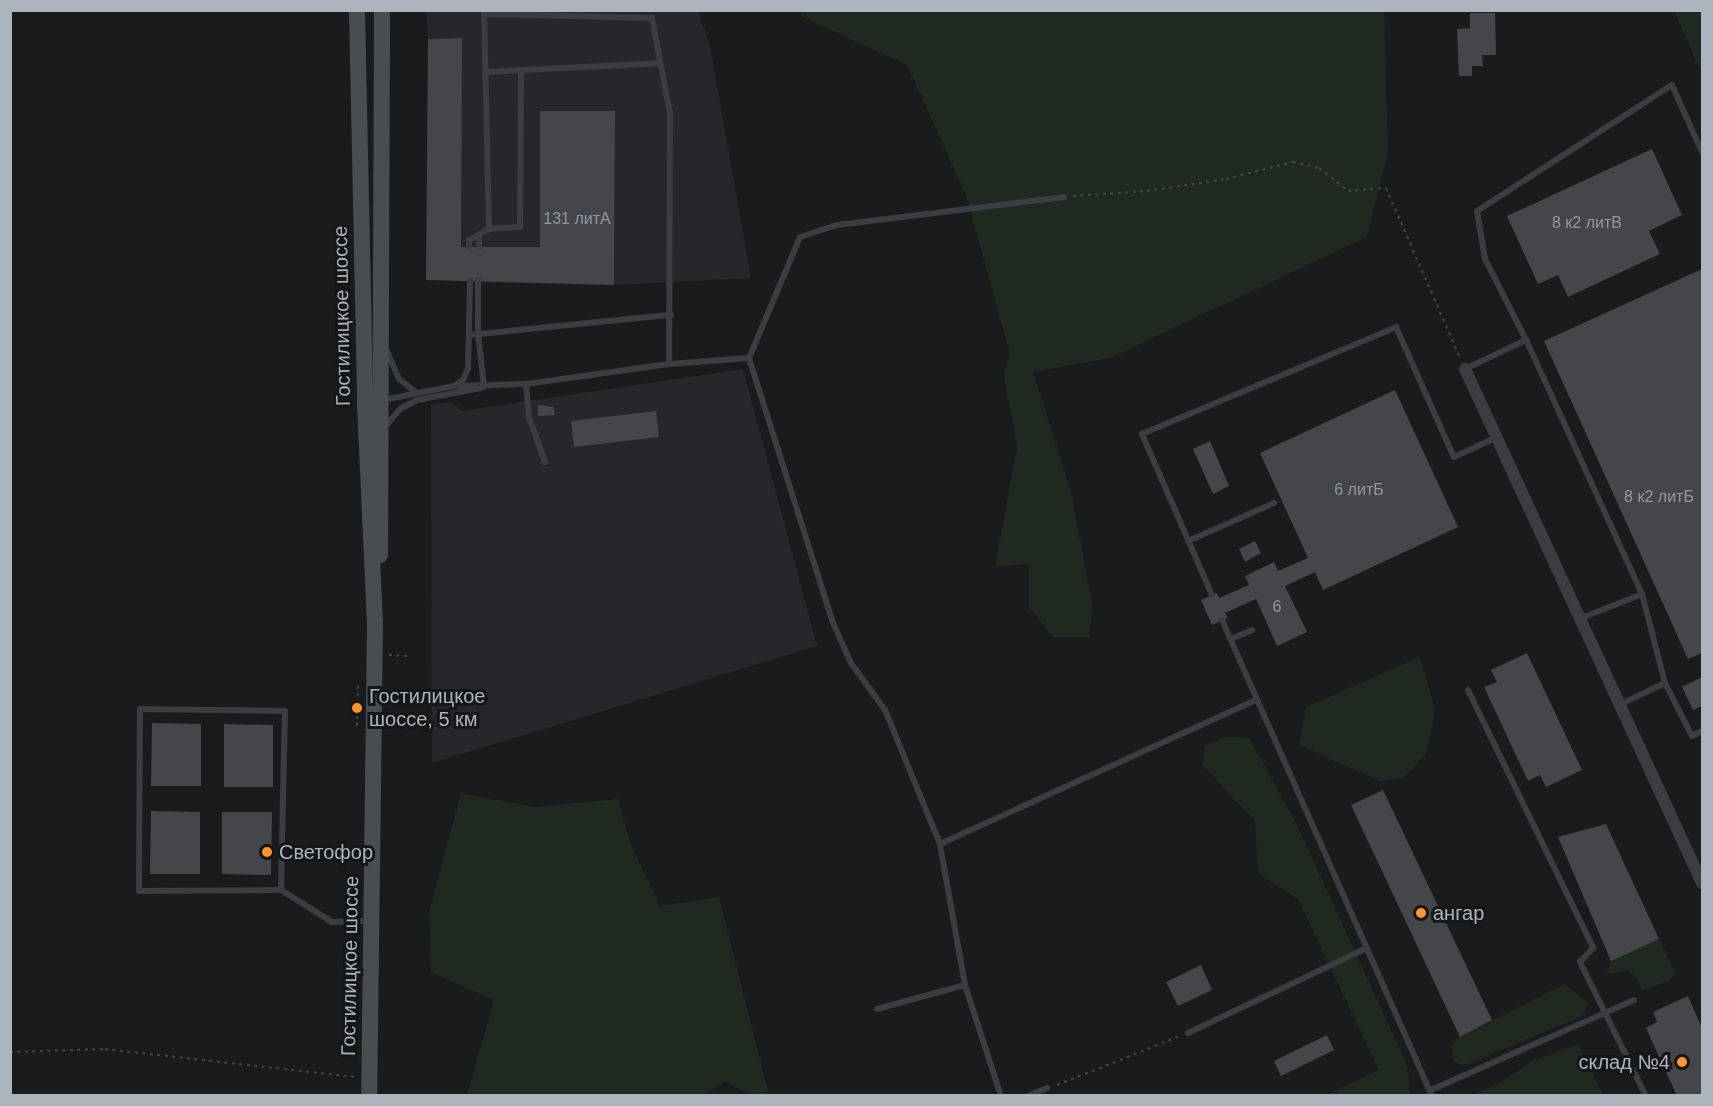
<!DOCTYPE html>
<meta charset="utf-8">
<style>
body{margin:0}
#map{position:relative;width:1713px;height:1106px;overflow:hidden;background:#1a1b1d;font-family:Helvetica,sans-serif}
div>[style]{position:absolute}
.built>*{inset:0;background:#26272a}
.green>*{inset:0;background:#202920}
.building>*{inset:0;background:#44464a}
.path>*{height:2px;margin-top:-1px;transform-origin:0;background:repeating-linear-gradient(90deg,#414549 0 3px,transparent 0 7.5px)}
.lane>*{height:6px;margin:-3px;padding:0 3px;transform-origin:3px;border-radius:3px;background:#3b3d42}
.street>*{height:12px;margin:-6px;padding:0 6px;transform-origin:6px;border-radius:6px;background:#3b3d42}
.secondary>*{height:16px;margin:-8px;padding:0 8px;transform-origin:8px;border-radius:8px;background:#494d52}
.dots>*{width:16px;height:16px;translate:-50% -50%;box-sizing:border-box;border:3px solid #151618;border-radius:50%}
span{translate:-50% -50%;white-space:nowrap;text-align:center;line-height:1.15;-webkit-text-stroke:6px #151618;paint-order:stroke}
.number-label{font-size:16px;color:#9298a0}
.number-label span{-webkit-text-stroke-width:0}
.street-label{font-size:20px;color:#acb4bd}
.poi-label{font-size:20px;color:#acb4bd}
.left{translate:0 -50%;text-align:left}
.right{translate:-100% -50%;text-align:right}
.frame{position:absolute;inset:0;border:12px solid #acb4bd;pointer-events:none}
</style>
<div id="map">
<div class="built">
<i style="clip-path:polygon(426px 11px,698px 11px,710px 46px,751px 278px,614px 285px,615px 111px,541px 111px,540px 247px,461px 247px,461px 38px,428px 39px)"></i>
<i style="clip-path:polygon(743px 369px,817px 646px,432px 763px,431px 405px,451px 402px,462px 411px)"></i>
</div>
<div class="green">
<i style="clip-path:polygon(800px 11px,1384px 11px,1388px 151px,1367px 237px,1110px 358px,1033px 372px,1070px 488px,1092px 602px,1090px 637px,1053px 637px,1029px 607px,1029px 564px,995px 567px,1017px 447px,1004px 375px,1010px 354px,966px 195px,907px 65px,802px 17px)"></i>
<i style="clip-path:polygon(1674px 11px,1702px 11px,1702px 74px)"></i>
<i style="clip-path:polygon(1420px 657px,1435px 709px,1432px 729px,1425px 755px,1403px 778px,1380px 781px,1299px 745px,1306px 707px)"></i>
<i style="clip-path:polygon(1224px 737px,1249px 738px,1295px 821px,1408px 1067px,1410px 1095px,1326px 1095px,1379px 1070px,1298px 899px,1258px 873px,1255px 821px,1202px 765px,1205px 746px)"></i>
<i style="clip-path:polygon(461px 793px,534px 807px,618px 799px,631px 845px,660px 906px,719px 897px,769px 1095px,749px 1095px,726px 1081px,703px 1095px,467px 1095px,494px 1000px,431px 972px,429px 912px)"></i>
<i style="clip-path:polygon(1659px 939px,1676px 974px,1668px 981px,1641px 991px,1640px 983px,1629px 971px,1607px 974px,1611px 961px)"></i>
<i style="clip-path:polygon(1565px 984px,1588px 1003px,1583px 1016px,1463px 1066px,1454px 1061px,1451px 1046px,1460px 1037px)"></i>
<i style="clip-path:polygon(1578px 1044px,1603px 1095px,1472px 1095px,1500px 1083px,1532px 1061px)"></i>
</div>
<div class="building">
<i style="clip-path:polygon(1470px 13px,1495px 13px,1496px 55px,1482px 55px,1483px 66px,1472px 66px,1472px 76px,1459px 76px,1457px 29px,1470px 28px)"></i>
<i style="clip-path:polygon(462px 38px,461px 247px,540px 247px,540px 111px,615px 111px,614px 285px,426px 280px,428px 39px)"></i>
<i style="clip-path:polygon(1652px 149px,1682px 215px,1649px 231px,1660px 254px,1568px 297px,1558px 275px,1538px 284px,1507px 216px)"></i>
<i style="clip-path:polygon(1702px 269px,1702px 653px,1688px 659px,1544px 341px)"></i>
<i style="clip-path:polygon(1395px 390px,1458px 527px,1323px 590px,1315px 572px,1285px 586px,1307px 632px,1277px 646px,1256px 599px,1225px 613px,1228px 618px,1212px 625px,1201px 600px,1217px 593px,1219px 598px,1249px 585px,1245px 576px,1274px 562px,1278px 571px,1308px 558px,1260px 453px)"></i>
<i style="clip-path:polygon(538px 405px,554px 407px,555px 415px,538px 416px)"></i>
<i style="clip-path:polygon(656px 411px,659px 437px,574px 447px,571px 421px)"></i>
<i style="clip-path:polygon(1210px 441px,1229px 486px,1213px 494px,1193px 449px)"></i>
<i style="clip-path:polygon(1255px 541px,1261px 553px,1245px 562px,1239px 549px)"></i>
<i style="clip-path:polygon(1527px 653px,1582px 770px,1546px 787px,1540px 775px,1528px 781px,1484px 687px,1497px 682px,1491px 670px)"></i>
<i style="clip-path:polygon(1702px 677px,1702px 706px,1693px 710px,1682px 687px)"></i>
<i style="clip-path:polygon(152px 723px,201px 724px,201px 786px,151px 786px)"></i>
<i style="clip-path:polygon(224px 724px,273px 725px,273px 787px,224px 787px)"></i>
<i style="clip-path:polygon(1383px 790px,1492px 1020px,1460px 1037px,1351px 805px)"></i>
<i style="clip-path:polygon(151px 811px,200px 812px,200px 874px,150px 874px)"></i>
<i style="clip-path:polygon(222px 812px,272px 812px,271px 875px,222px 874px)"></i>
<i style="clip-path:polygon(1606px 824px,1659px 939px,1611px 961px,1558px 837px)"></i>
<i style="clip-path:polygon(1201px 965px,1212px 990px,1178px 1006px,1166px 982px)"></i>
<i style="clip-path:polygon(1688px 996px,1702px 1028px,1702px 1096px,1677px 1096px,1646px 1028px,1657px 1022px,1653px 1012px)"></i>
<i style="clip-path:polygon(1327px 1035px,1334px 1050px,1281px 1076px,1274px 1061px)"></i>
</div>
<div class="path">
<i style="left:1073px;top:196px;width:74px;rotate:-3.9deg"></i>
<i style="left:1147px;top:191px;width:80px;rotate:-8.6deg"></i>
<i style="left:1226px;top:179px;width:69px;rotate:-14.2deg"></i>
<i style="left:1293px;top:162px;width:27px;rotate:13deg"></i>
<i style="left:1319px;top:168px;width:37px;rotate:38deg"></i>
<i style="left:1348px;top:191px;width:38px;rotate:-5deg"></i>
<i style="left:1386px;top:188px;width:185px;rotate:66.5deg"></i>
<i style="left:389px;top:655px;width:21px;rotate:3deg"></i>
<i style="left:357px;top:726px;width:41px;rotate:-88.6deg"></i>
<i style="left:10px;top:1052px;width:95px;rotate:-1.8deg"></i>
<i style="left:105px;top:1049px;width:252px;rotate:6.4deg"></i>
<i style="left:1057px;top:1085px;width:132px;rotate:-21.7deg"></i>
</div>
<div class="lane">
<i style="left:485px;top:72px;width:175px;rotate:-2.9deg"></i>
<i style="left:489px;top:229px;width:215px;rotate:-91.3deg"></i>
<i style="left:484px;top:14px;width:168px;rotate:1.4deg"></i>
<i style="left:652px;top:18px;width:97px;rotate:79.3deg"></i>
<i style="left:670px;top:113px;width:251px;rotate:90.2deg"></i>
<i style="left:469px;top:247px;width:7px;rotate:-90deg"></i>
<i style="left:469px;top:240px;width:23px;rotate:-29deg"></i>
<i style="left:489px;top:229px;width:31px;rotate:-4deg"></i>
<i style="left:520px;top:227px;width:156px;rotate:-89.6deg"></i>
<i style="left:479px;top:247px;width:13px;rotate:-90deg"></i>
<i style="left:478px;top:280px;width:53px;rotate:90deg"></i>
<i style="left:478px;top:333px;width:54px;rotate:83.7deg"></i>
<i style="left:469px;top:335px;width:203px;rotate:-5.7deg"></i>
<i style="left:387px;top:351px;width:30px;rotate:67deg"></i>
<i style="left:399px;top:379px;width:23px;rotate:38deg"></i>
<i style="left:1465px;top:369px;width:68px;rotate:-25.4deg"></i>
<i style="left:526px;top:384px;width:33px;rotate:85deg"></i>
<i style="left:529px;top:417px;width:48px;rotate:70.4deg"></i>
<i style="left:454px;top:386px;width:72px;rotate:-1.6deg"></i>
<i style="left:526px;top:384px;width:144px;rotate:-8deg"></i>
<i style="left:669px;top:364px;width:80px;rotate:-4.3deg"></i>
<i style="left:383px;top:400px;width:72px;rotate:-11.2deg"></i>
<i style="left:454px;top:386px;width:11px;rotate:-34deg"></i>
<i style="left:463px;top:380px;width:12px;rotate:-66deg"></i>
<i style="left:468px;top:369px;width:89px;rotate:-88.7deg"></i>
<i style="left:384px;top:428px;width:25px;rotate:-50deg"></i>
<i style="left:400px;top:409px;width:19px;rotate:-28deg"></i>
<i style="left:417px;top:400px;width:65px;rotate:-10.6deg"></i>
<i style="left:1188px;top:541px;width:94px;rotate:-23.8deg"></i>
<i style="left:1212px;top:595px;width:176px;rotate:-113.5deg"></i>
<i style="left:1142px;top:434px;width:276px;rotate:-22.8deg"></i>
<i style="left:1396px;top:327px;width:142px;rotate:66deg"></i>
<i style="left:1454px;top:457px;width:47px;rotate:-24.9deg"></i>
<i style="left:1579px;top:619px;width:68px;rotate:-21.6deg"></i>
<i style="left:1222px;top:620px;width:520px;rotate:66.19deg"></i>
<i style="left:1231px;top:639px;width:23px;rotate:-23deg"></i>
<i style="left:1665px;top:683px;width:59px;rotate:63deg"></i>
<i style="left:1692px;top:736px;width:11px;rotate:-27deg"></i>
<i style="left:1468px;top:690px;width:287px;rotate:64.1deg"></i>
<i style="left:1593px;top:948px;width:19px;rotate:133deg"></i>
<i style="left:1580px;top:962px;width:149px;rotate:63.8deg"></i>
<i style="left:1619px;top:705px;width:51px;rotate:-25.6deg"></i>
<i style="left:1665px;top:683px;width:92px;rotate:-104.5deg"></i>
<i style="left:1642px;top:594px;width:279px;rotate:-114.5deg"></i>
<i style="left:1526px;top:340px;width:91px;rotate:-116.8deg"></i>
<i style="left:1485px;top:259px;width:49px;rotate:-99.5deg"></i>
<i style="left:1477px;top:211px;width:232px;rotate:-32.9deg"></i>
<i style="left:1672px;top:85px;width:73px;rotate:65.9deg"></i>
<i style="left:940px;top:844px;width:347px;rotate:-24.5deg"></i>
<i style="left:281px;top:890px;width:142px;rotate:179.6deg"></i>
<i style="left:139px;top:891px;width:182px;rotate:-89.7deg"></i>
<i style="left:140px;top:709px;width:145px;rotate:0.8deg"></i>
<i style="left:285px;top:711px;width:179px;rotate:91.3deg"></i>
<i style="left:281px;top:890px;width:60px;rotate:32.1deg"></i>
<i style="left:332px;top:922px;width:38px;rotate:-2deg"></i>
<i style="left:877px;top:1009px;width:91px;rotate:-15.3deg"></i>
<i style="left:1188px;top:1033px;width:198px;rotate:-25.4deg"></i>
<i style="left:1431px;top:1090px;width:222px;rotate:-23.9deg"></i>
<i style="left:1001px;top:1096px;width:117px;rotate:-108deg"></i>
<i style="left:965px;top:985px;width:143px;rotate:-100.1deg"></i>
<i style="left:940px;top:844px;width:145px;rotate:-112.3deg"></i>
<i style="left:885px;top:710px;width:58px;rotate:-125.9deg"></i>
<i style="left:851px;top:663px;width:44px;rotate:-114.2deg"></i>
<i style="left:833px;top:623px;width:278px;rotate:-107.6deg"></i>
<i style="left:749px;top:358px;width:131px;rotate:-67.1deg"></i>
<i style="left:800px;top:237px;width:39px;rotate:-18deg"></i>
<i style="left:837px;top:225px;width:229px;rotate:-7deg"></i>
<i style="left:1028px;top:1096px;width:21px;rotate:-23deg"></i>
</div>
<div class="street">
<i style="left:1465px;top:369px;width:566px;rotate:65.25deg"></i>
</div>
<div class="secondary">
<i style="left:357px;top:10px;width:394px;rotate:88.8deg"></i>
<i style="left:365px;top:404px;width:217px;rotate:87.4deg"></i>
<i style="left:375px;top:621px;width:475px;rotate:90.7deg"></i>
<i style="left:380px;top:555px;width:545px;rotate:-89.79deg"></i>
</div>
<div class="dots">
<i style="left:357px;top:708px;background:#ff9530"></i>
<i style="left:267px;top:852px;background:#ff9530"></i>
<i style="left:1421px;top:913px;background:#ff9530"></i>
<i style="left:1682px;top:1062px;background:#ff9530"></i>
</div>
<div class="number-label">
<span style="left:577px;top:219px">131 литА</span>
<span style="left:1587px;top:223px">8 к2 литВ</span>
<span style="left:1359px;top:490px">6 литБ</span>
<span style="left:1659px;top:497px">8 к2 литБ</span>
<span style="left:1277px;top:607px">6</span>
</div>
<div class="street-label">
<span style="left:342px;top:316px;rotate:-91deg">Гостилицкое шоссе</span>
<span style="left:350px;top:966px;rotate:-89deg">Гостилицкое шоссе</span>
</div>
<div class="poi-label">
<span class="left" style="left:369px;top:708px">Гостилицкое<br>шоссе, 5 км</span>
<span class="left" style="left:279px;top:852px">Светофор</span>
<span class="left" style="left:1433px;top:913px">ангар</span>
<span class="right" style="left:1670px;top:1062px">склад №4</span>
</div>
<div class="frame"></div>
</div>
